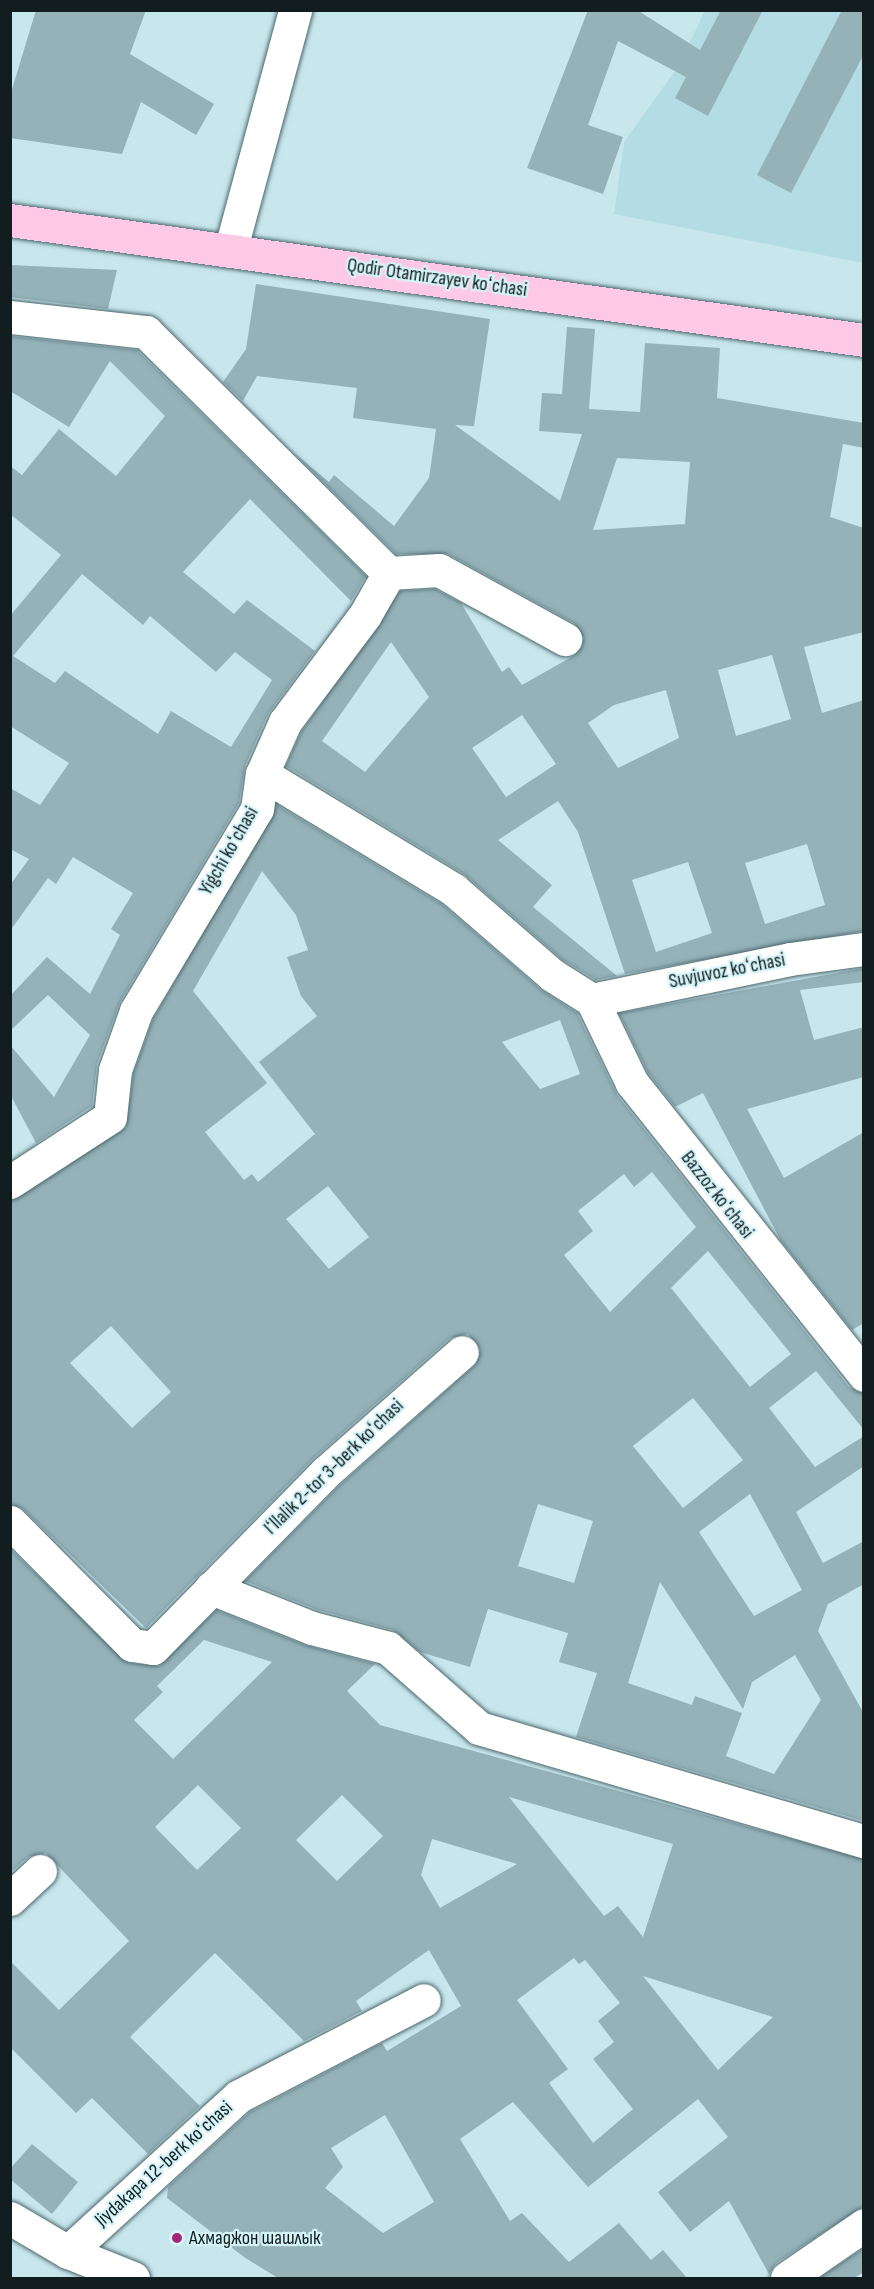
<!DOCTYPE html>
<meta charset="utf-8">
<style>
body{margin:0}
#map{position:relative;width:874px;height:2289px;overflow:hidden;background:#c8e7ed;font-family:"Sofia Sans Condensed",sans-serif}
div>[style]{position:absolute}
.built>*{inset:0;background:#b4dce4}
.building>*{inset:0;background:#94b2b8}
.roads{filter:drop-shadow(0 0 2px #4b676c) drop-shadow(0 0 2px #4b676c)}
.minor>*{height:33px;margin:-16.5px;padding:0 16.5px;transform-origin:16.5px;border-radius:16.5px;background:#fff}
.major>*{height:33px;margin:-16.5px;padding:0 16.5px;transform-origin:16.5px;border-radius:16.5px;background:#fdc9e6}
.dots>*{width:16px;height:16px;translate:-50% -50%;box-sizing:border-box;border:3px solid #d5f4fa;border-radius:50%}
span{translate:-50% -50%;white-space:nowrap;text-align:center;line-height:1.15;-webkit-text-stroke:4.5px #d5f4fa;paint-order:stroke}
.street-label{font-size:20px;color:#121d1f}
.poi-label{font-size:20px;color:#121d1f}
.left{translate:0 -50%;text-align:left}
.frame{position:absolute;inset:0;border:12px solid #121d1f;pointer-events:none}
</style>
<div id="map">
<div class="built">
<i style="clip-path:polygon(705px 11px,863px 11px,863px 263px,614px 214px,624px 142px,677px 68px)"></i>
</div>
<div class="building">
<i style="clip-path:polygon(36px 10px,146px 10px,130px 54px,214px 104px,196px 135px,141px 102px,122px 154px,10px 138px,10px 96px)"></i>
<i style="clip-path:polygon(588px 10px,637px 10px,700px 50px,721px 10px,763px 10px,708px 116px,675px 98px,686px 77px,618px 41px,588px 125px,623px 137px,603px 194px,527px 168px)"></i>
<i style="clip-path:polygon(842px 10px,864px 10px,864px 54px,791px 193px,757px 175px)"></i>
<i style="clip-path:polygon(10px 265px,117px 270px,108px 309px,10px 297px)"></i>
<i style="clip-path:polygon(evenodd,256px 284px,490px 319px,474px 426px,455px 425px,560px 501px,582px 434px,539px 431px,542px 393px,562px 394px,567px 327px,595px 329px,589px 409px,640px 412px,645px 343px,720px 348px,717px 398px,864px 423px,864px 448px,843px 444px,830px 517px,864px 528px,864px 632px,804px 647px,822px 713px,864px 700px,864px 931px,625px 974px,578px 832px,558px 801px,498px 840px,552px 885px,533px 907px,617px 976px,596px 980px,563px 960px,464px 874px,286px 766px,301px 732px,400px 591px,435px 589px,461px 603px,502px 672px,509px 667px,522px 685px,575px 655px,584px 638px,574px 623px,448px 554px,396px 554px,293px 452px,329px 482px,334px 475px,394px 526px,429px 478px,436px 429px,353px 418px,357px 388px,257px 376px,243px 401px,223px 382px,246px 349px,256px 284px,617px 458px,690px 462px,685px 524px,593px 530px,617px 458px,256px 284px,391px 642px,429px 697px,365px 772px,322px 741px,391px 642px,256px 284px,772px 655px,791px 719px,736px 736px,718px 670px,772px 655px,256px 284px,666px 690px,679px 738px,618px 768px,588px 723px,614px 705px,666px 690px,256px 284px,522px 715px,556px 764px,506px 797px,472px 748px,522px 715px,256px 284px,807px 844px,825px 905px,765px 924px,745px 863px,807px 844px,256px 284px,688px 862px,712px 933px,656px 952px,632px 880px,688px 862px)"></i>
<i style="clip-path:polygon(evenodd,10px 336px,137px 350px,366px 576px,351px 601px,250px 499px,183px 572px,234px 614px,247px 600px,315px 651px,268px 714px,245px 766px,239px 803px,120px 1002px,97px 1064px,92px 1106px,36px 1143px,10px 1094px,10px 1045px,54px 1097px,90px 1035px,48px 995px,10px 1031px,10px 996px,47px 957px,90px 994px,120px 935px,111px 929px,133px 893px,73px 857px,56px 884px,48px 878px,10px 931px,10px 885px,29px 859px,10px 849px,10px 788px,40px 805px,69px 763px,10px 726px,10px 616px,61px 555px,10px 514px,10px 466px,22px 475px,59px 429px,116px 476px,165px 416px,110px 361px,69px 427px,10px 391px,10px 336px,82px 574px,143px 625px,150px 616px,216px 672px,235px 652px,272px 680px,231px 747px,171px 711px,158px 734px,65px 671px,55px 683px,13px 656px,82px 574px)"></i>
<i style="clip-path:polygon(evenodd,277px 805px,443px 905px,540px 989px,577px 1013px,617px 1095px,849px 1387px,864px 1393px,864px 1430px,816px 1371px,769px 1408px,815px 1467px,864px 1436px,864px 1466px,796px 1512px,823px 1563px,864px 1541px,864px 1584px,828px 1604px,818px 1631px,864px 1714px,864px 1821px,576px 1737px,597px 1673px,559px 1662px,568px 1633px,488px 1609px,470px 1667px,420px 1652px,393px 1630px,318px 1610px,245px 1581px,339px 1486px,474px 1366px,480px 1349px,468px 1334px,450px 1338px,314px 1458px,146px 1628px,23px 1509px,10px 1504px,10px 1201px,126px 1127px,133px 1074px,153px 1019px,277px 805px,262px 871px,296px 915px,308px 950px,287px 957px,301px 996px,317px 1016px,259px 1062px,315px 1134px,258px 1182px,252px 1174px,244px 1180px,205px 1132px,267px 1083px,193px 991px,262px 871px,277px 805px,560px 1020px,580px 1074px,540px 1089px,502px 1042px,560px 1020px,277px 805px,652px 1172px,696px 1227px,610px 1312px,564px 1255px,593px 1231px,578px 1211px,624px 1174px,634px 1187px,652px 1172px,277px 805px,328px 1186px,369px 1237px,329px 1269px,286px 1219px,328px 1186px,277px 805px,708px 1251px,791px 1354px,750px 1387px,671px 1288px,708px 1251px,277px 805px,111px 1326px,171px 1392px,132px 1428px,70px 1363px,111px 1326px,277px 805px,693px 1398px,743px 1460px,683px 1508px,633px 1446px,693px 1398px,277px 805px,750px 1494px,802px 1590px,754px 1616px,699px 1532px,750px 1494px,277px 805px,538px 1504px,593px 1521px,574px 1583px,518px 1566px,538px 1504px,277px 805px,660px 1582px,743px 1709px,752px 1682px,795px 1655px,821px 1700px,774px 1774px,726px 1756px,742px 1713px,695px 1696px,692px 1705px,628px 1683px,660px 1582px)"></i>
<i style="clip-path:polygon(864px 968px,864px 982px,800px 990px,814px 1040px,864px 1027px,864px 1077px,747px 1109px,784px 1178px,864px 1132px,864px 1323px,852px 1330px,781px 1241px,703px 1093px,675px 1107px,648px 1073px,619px 1013px)"></i>
<i style="clip-path:polygon(evenodd,10px 1549px,129px 1663px,159px 1666px,216px 1610px,305px 1645px,375px 1664px,347px 1691px,380px 1725px,864px 1859px,864px 2206px,776px 2263px,769px 2274px,729px 2201px,690px 2232px,658px 2192px,728px 2137px,698px 2099px,588px 2187px,513px 2102px,460px 2139px,510px 2221px,522px 2213px,569px 2262px,619px 2223px,651px 2260px,663px 2250px,687px 2278px,278px 2278px,244px 2257px,167px 2198px,168px 2187px,250px 2112px,382px 2043px,387px 2051px,461px 2006px,429px 1950px,356px 2001px,362px 2011px,304px 2041px,215px 1953px,130px 2037px,200px 2106px,148px 2154px,92px 2098px,76px 2113px,10px 2047px,10px 1961px,59px 2010px,129px 1941px,46px 1853px,28px 1857px,10px 1873px,10px 1549px,204px 1640px,272px 1662px,173px 1759px,134px 1720px,163px 1692px,157px 1686px,204px 1640px,10px 1549px,198px 1785px,241px 1828px,197px 1870px,155px 1827px,198px 1785px,10px 1549px,342px 1795px,383px 1836px,337px 1881px,296px 1840px,342px 1795px,10px 1549px,509px 1797px,673px 1844px,643px 1937px,618px 1906px,604px 1916px,509px 1797px,10px 1549px,432px 1839px,517px 1864px,440px 1908px,421px 1875px,432px 1839px,10px 1549px,574px 1958px,579px 1964px,585px 1960px,620px 2003px,598px 2021px,614px 2042px,593px 2059px,633px 2109px,593px 2143px,549px 2083px,568px 2069px,517px 2000px,574px 1958px,10px 1549px,643px 1976px,773px 2017px,718px 2070px,643px 1976px,10px 1549px,385px 2115px,434px 2202px,383px 2233px,325px 2188px,343px 2167px,331px 2148px,385px 2115px)"></i>
<i style="clip-path:polygon(32px 2144px,78px 2182px,52px 2214px,10px 2179px,10px 2169px)"></i>
<i style="clip-path:polygon(864px 2248px,864px 2272px,854px 2278px,819px 2278px)"></i>
</div>
<div class="roads">
<div class="minor">
<i style="left:231px;top:248px;width:246px;rotate:-74.9deg"></i>
<i style="left:10px;top:317px;width:137px;rotate:6.3deg"></i>
<i style="left:146px;top:332px;width:342px;rotate:44.8deg"></i>
<i style="left:389px;top:573px;width:48px;rotate:119.7deg"></i>
<i style="left:365px;top:615px;width:134px;rotate:126.8deg"></i>
<i style="left:285px;top:722px;width:57px;rotate:113.9deg"></i>
<i style="left:389px;top:573px;width:50px;rotate:-3.4deg"></i>
<i style="left:439px;top:570px;width:144px;rotate:28.7deg"></i>
<i style="left:592px;top:1000px;width:92px;rotate:64.3deg"></i>
<i style="left:632px;top:1083px;width:373px;rotate:51.5deg"></i>
<i style="left:592px;top:1000px;width:202px;rotate:-11.7deg"></i>
<i style="left:790px;top:959px;width:75px;rotate:-7.7deg"></i>
<i style="left:10px;top:1182px;width:119px;rotate:-33deg"></i>
<i style="left:110px;top:1117px;width:47px;rotate:-83.9deg"></i>
<i style="left:115px;top:1070px;width:63px;rotate:-70.4deg"></i>
<i style="left:136px;top:1011px;width:235px;rotate:-59.1deg"></i>
<i style="left:257px;top:809px;width:35px;rotate:-82deg"></i>
<i style="left:262px;top:774px;width:224px;rotate:31.1deg"></i>
<i style="left:454px;top:890px;width:130px;rotate:40.9deg"></i>
<i style="left:552px;top:975px;width:47px;rotate:32deg"></i>
<i style="left:10px;top:1522px;width:173px;rotate:45.2deg"></i>
<i style="left:132px;top:1645px;width:21px;rotate:8deg"></i>
<i style="left:153px;top:1648px;width:247px;rotate:-45.5deg"></i>
<i style="left:326px;top:1472px;width:181px;rotate:-41.4deg"></i>
<i style="left:211px;top:1588px;width:109px;rotate:21.6deg"></i>
<i style="left:312px;top:1628px;width:79px;rotate:14.7deg"></i>
<i style="left:388px;top:1648px;width:121px;rotate:41.3deg"></i>
<i style="left:479px;top:1728px;width:401px;rotate:16.4deg"></i>
<i style="left:10px;top:1899px;width:41px;rotate:-43deg"></i>
<i style="left:10px;top:2218px;width:67px;rotate:30.4deg"></i>
<i style="left:68px;top:2252px;width:70px;rotate:21.8deg"></i>
<i style="left:68px;top:2252px;width:231px;rotate:-42.4deg"></i>
<i style="left:239px;top:2096px;width:208px;rotate:-27.4deg"></i>
<i style="left:787px;top:2278px;width:93px;rotate:-34.5deg"></i>
</div>
<div class="major">
<i style="left:10px;top:220px;width:862px;rotate:8deg"></i>
</div>
</div>
<div class="dots">
<i style="left:177px;top:2238px;background:#a42678"></i>
</div>
<div class="street-label">
<span style="left:437px;top:278px;rotate:8deg">Qodir Otamirzayev koʻchasi</span>
<span style="left:229px;top:851px;rotate:-60deg">Yigchi koʻchasi</span>
<span style="left:727px;top:971px;rotate:-11deg">Suvjuvoz koʻchasi</span>
<span style="left:717px;top:1195px;rotate:52deg">Bazzoz koʻchasi</span>
<span style="left:334px;top:1467px;rotate:-44deg">Iʻllalik 2-tor 3-berk koʻchasi</span>
<span style="left:164px;top:2164px;rotate:-42deg">Jiydakapa 12-berk koʻchasi</span>
</div>
<div class="poi-label">
<span class="left" style="left:189px;top:2238px">Ахмаджон шашлык</span>
</div>
<div class="frame"></div>
</div>
